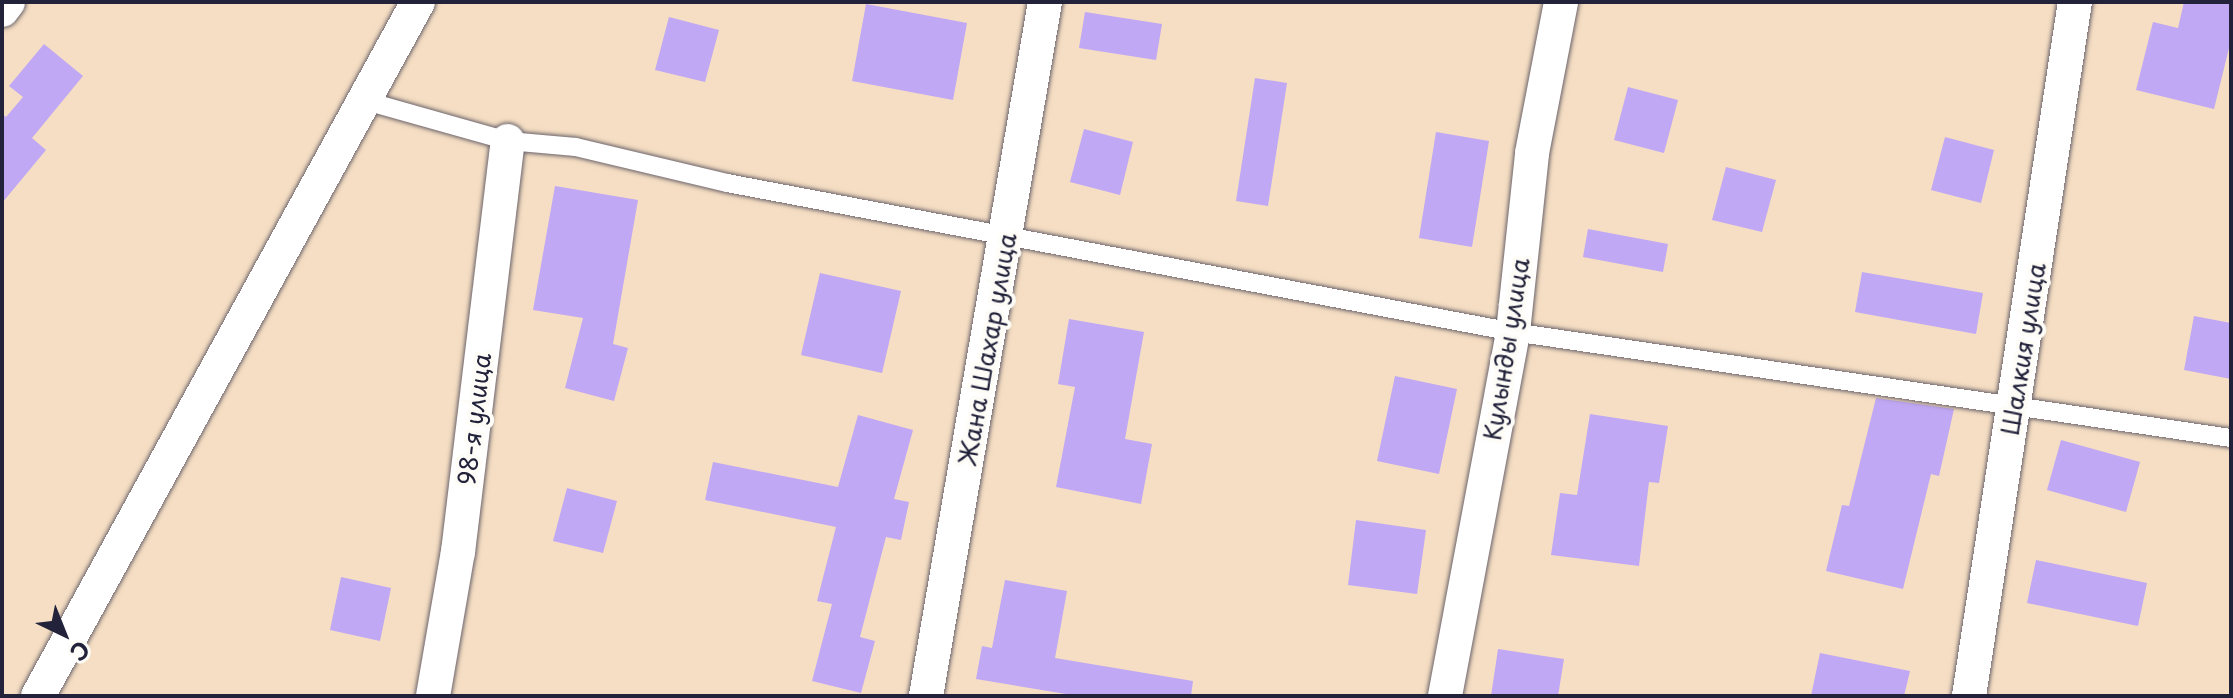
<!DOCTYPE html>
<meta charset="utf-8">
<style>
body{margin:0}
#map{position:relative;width:2233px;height:698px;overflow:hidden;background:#f5dec3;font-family:"Playpen Sans",sans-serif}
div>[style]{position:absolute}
.building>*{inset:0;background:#c0a8f4}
.roads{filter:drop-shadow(0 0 2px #6c646b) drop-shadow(0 0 2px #6c646b)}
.lane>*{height:18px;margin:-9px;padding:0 9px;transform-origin:9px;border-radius:9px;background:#fff}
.street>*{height:34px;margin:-17px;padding:0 17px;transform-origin:17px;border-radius:17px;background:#fff}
span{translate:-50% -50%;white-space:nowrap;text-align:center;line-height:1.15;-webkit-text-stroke:8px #fdfcf7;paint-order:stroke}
.street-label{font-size:24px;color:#22223b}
.frame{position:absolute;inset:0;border:4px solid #22223b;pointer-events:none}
.north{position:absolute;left:24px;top:594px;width:80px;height:80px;-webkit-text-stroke:6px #fdfcf7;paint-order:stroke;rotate:137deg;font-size:22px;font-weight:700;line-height:32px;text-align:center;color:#22223b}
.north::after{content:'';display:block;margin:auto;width:28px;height:36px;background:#22223b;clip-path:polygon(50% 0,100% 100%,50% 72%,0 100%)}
</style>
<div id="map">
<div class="building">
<i style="clip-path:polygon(2184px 2px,2231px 2px,2231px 40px,2214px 109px,2136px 90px,2153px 22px,2178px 28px)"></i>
<i style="clip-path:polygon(866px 4px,967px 23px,953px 100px,852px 81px)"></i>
<i style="clip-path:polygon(1085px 12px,1162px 24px,1156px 60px,1079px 48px)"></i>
<i style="clip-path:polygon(669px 17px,719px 30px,705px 82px,655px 70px)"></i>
<i style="clip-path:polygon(44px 44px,83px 76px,32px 138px,46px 150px,2px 203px,2px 114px,6px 117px,23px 97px,9px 86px)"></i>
<i style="clip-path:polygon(1255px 78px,1287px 83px,1268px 206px,1236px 201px)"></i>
<i style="clip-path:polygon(1628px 87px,1678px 100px,1664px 153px,1614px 140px)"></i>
<i style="clip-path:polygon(1084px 129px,1133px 142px,1120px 195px,1070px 182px)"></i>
<i style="clip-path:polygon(1436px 132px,1489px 141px,1472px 247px,1419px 238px)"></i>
<i style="clip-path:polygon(1945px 137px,1994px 150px,1981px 203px,1931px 190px)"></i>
<i style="clip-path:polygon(1726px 167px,1776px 180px,1762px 232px,1712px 220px)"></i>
<i style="clip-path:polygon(555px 186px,638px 200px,613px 344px,628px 348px,614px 401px,565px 388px,583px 318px,533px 310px)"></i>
<i style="clip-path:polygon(1588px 229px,1668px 244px,1663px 272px,1583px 257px)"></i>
<i style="clip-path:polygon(1862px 272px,1983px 293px,1976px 334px,1855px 312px)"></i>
<i style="clip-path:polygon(820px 273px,901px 291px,882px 373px,801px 355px)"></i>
<i style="clip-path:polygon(2194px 316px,2231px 323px,2231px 379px,2184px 370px)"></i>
<i style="clip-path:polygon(1069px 319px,1144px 332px,1125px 439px,1152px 444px,1141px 504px,1056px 487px,1075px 387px,1058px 384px)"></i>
<i style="clip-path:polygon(1395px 376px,1457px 389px,1439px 474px,1377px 461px)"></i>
<i style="clip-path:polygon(1876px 398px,1954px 409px,1939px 476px,1931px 474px,1903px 589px,1826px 571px,1842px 505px,1849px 506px)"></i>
<i style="clip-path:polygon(1590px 414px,1668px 426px,1659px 483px,1649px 482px,1639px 566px,1551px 555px,1560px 493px,1577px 495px)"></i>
<i style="clip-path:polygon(858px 415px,913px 430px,894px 499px,909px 502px,901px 540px,886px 537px,860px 637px,875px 641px,861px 693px,812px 681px,832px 604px,817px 601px,836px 527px,705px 500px,713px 462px,838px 487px)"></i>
<i style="clip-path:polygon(2061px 440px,2140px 462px,2126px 512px,2047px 490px)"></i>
<i style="clip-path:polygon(567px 488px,617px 501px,603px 553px,553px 541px)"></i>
<i style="clip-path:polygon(1356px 520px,1426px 530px,1417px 594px,1348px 585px)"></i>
<i style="clip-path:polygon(2036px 560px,2147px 583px,2138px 626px,2027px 603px)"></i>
<i style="clip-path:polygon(341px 577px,391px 588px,380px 641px,330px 630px)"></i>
<i style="clip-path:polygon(1005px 580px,1067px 591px,1055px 658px,1193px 681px,1191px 696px,1078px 696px,976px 679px,982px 646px,992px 648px)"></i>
<i style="clip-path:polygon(1498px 649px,1564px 659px,1558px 696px,1491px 696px)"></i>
<i style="clip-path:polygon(1820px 653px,1910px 671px,1904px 696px,1811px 696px)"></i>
</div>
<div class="roads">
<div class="lane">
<i style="left:366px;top:101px;width:148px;rotate:15.7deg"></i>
<i style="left:508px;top:141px;width:68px;rotate:5deg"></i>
<i style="left:576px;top:147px;width:155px;rotate:13.4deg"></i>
<i style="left:727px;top:183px;width:800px;rotate:10.73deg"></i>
<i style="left:1513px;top:332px;width:726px;rotate:8.4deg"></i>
</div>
<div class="street">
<i style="left:2px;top:10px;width:10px;rotate:-53deg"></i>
<i style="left:38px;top:696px;width:791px;rotate:-61.3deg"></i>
<i style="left:433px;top:696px;width:146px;rotate:-80.2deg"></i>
<i style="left:458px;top:552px;width:414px;rotate:-83.1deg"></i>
<i style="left:926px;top:696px;width:704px;rotate:-80.27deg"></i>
<i style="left:1445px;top:696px;width:370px;rotate:-79.4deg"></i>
<i style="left:1513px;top:332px;width:180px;rotate:-83.9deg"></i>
<i style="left:1532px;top:153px;width:154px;rotate:-79.1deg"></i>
<i style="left:1969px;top:696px;width:702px;rotate:-81.32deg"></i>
</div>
</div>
<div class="street-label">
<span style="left:987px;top:349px;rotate:-80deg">Жана Шахар улица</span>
<span style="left:1506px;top:349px;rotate:-81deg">Кулынды улица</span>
<span style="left:2023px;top:349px;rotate:-81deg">Шалкия улица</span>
<span style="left:474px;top:419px;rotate:-83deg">98-я улица</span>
</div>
<div class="frame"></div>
<div class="north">С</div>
</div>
